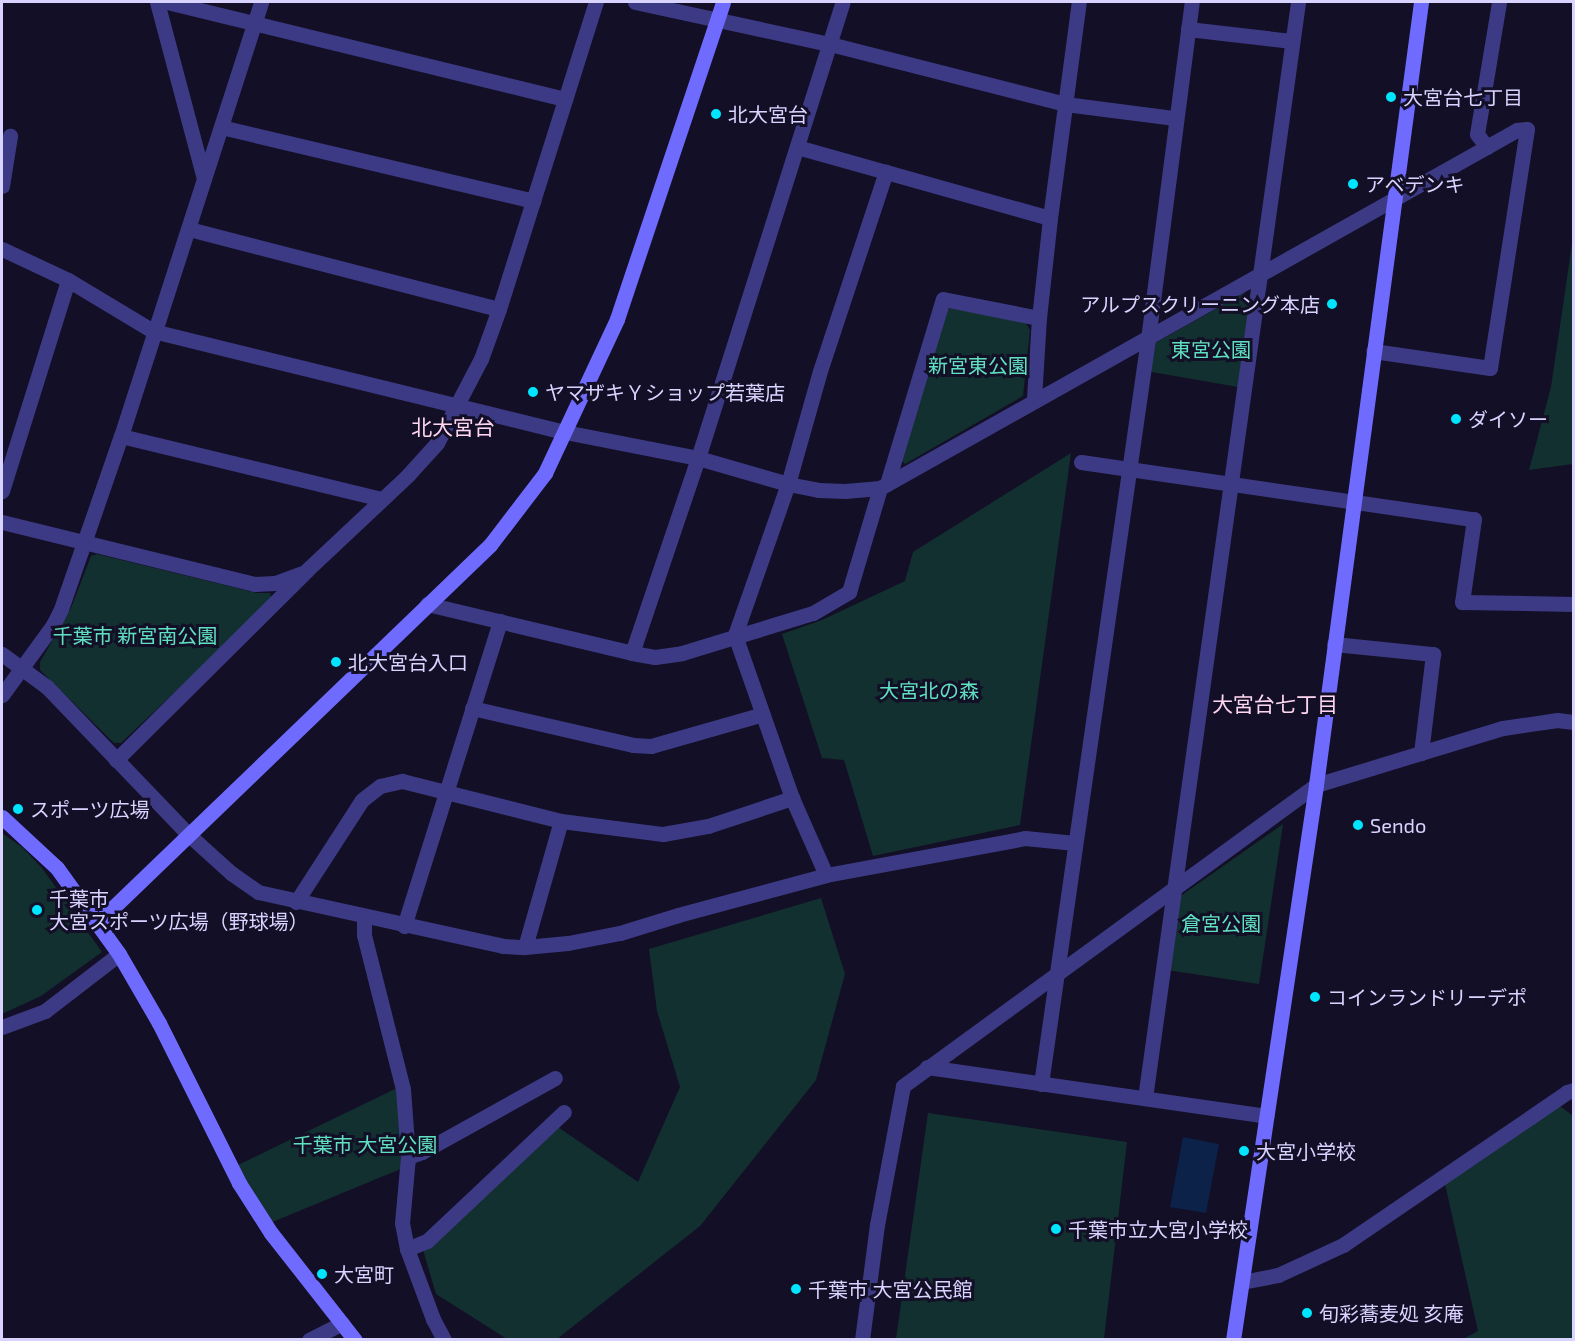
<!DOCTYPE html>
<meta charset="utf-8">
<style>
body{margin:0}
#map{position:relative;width:1575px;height:1341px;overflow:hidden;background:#130f26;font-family:"Exo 2","Noto Sans JP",sans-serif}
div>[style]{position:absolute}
.green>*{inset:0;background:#12302f}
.water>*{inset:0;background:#0c2248}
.street>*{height:15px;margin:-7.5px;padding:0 7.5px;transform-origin:7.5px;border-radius:7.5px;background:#3d3a85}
.secondary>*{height:15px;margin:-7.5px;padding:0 7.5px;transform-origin:7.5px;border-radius:7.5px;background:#6f6bff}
.dots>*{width:16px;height:16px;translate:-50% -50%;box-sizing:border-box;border:3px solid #130f26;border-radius:50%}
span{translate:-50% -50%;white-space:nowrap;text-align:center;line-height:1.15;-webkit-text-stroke:6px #130f26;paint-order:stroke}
.poi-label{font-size:20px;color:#d9d4ff}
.left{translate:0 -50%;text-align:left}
.right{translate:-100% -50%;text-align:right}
.park-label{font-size:20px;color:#5fe0c0}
.neighbourhood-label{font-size:21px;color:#ffd6f0}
.frame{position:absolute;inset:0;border:3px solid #d9d4ff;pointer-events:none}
</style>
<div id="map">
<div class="green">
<i style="clip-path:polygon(1573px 237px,1573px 464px,1529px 470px,1551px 387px)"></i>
<i style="clip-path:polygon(1244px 293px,1251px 299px,1238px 387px,1146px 371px,1150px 346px)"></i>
<i style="clip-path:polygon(947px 308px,1025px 321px,1030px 330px,1023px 396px,905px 464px,900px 459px)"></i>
<i style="clip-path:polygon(1071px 453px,1020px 825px,873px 856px,844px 760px,822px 758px,782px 634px,822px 620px,905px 581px,913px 552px)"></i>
<i style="clip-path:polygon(97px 554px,257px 593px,270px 593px,272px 600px,121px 743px,114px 743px,40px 670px,40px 662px,71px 608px,91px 556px)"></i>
<i style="clip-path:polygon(1283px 824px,1259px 984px,1167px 970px,1179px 897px)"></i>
<i style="clip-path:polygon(2px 833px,23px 848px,42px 868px,102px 952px,41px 996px,2px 1014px)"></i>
<i style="clip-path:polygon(821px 898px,845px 974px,816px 1080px,700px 1226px,557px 1339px,507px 1339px,436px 1294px,421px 1243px,555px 1125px,638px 1182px,680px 1087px,657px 1011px,649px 949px)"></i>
<i style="clip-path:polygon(397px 1088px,403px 1168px,270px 1223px,236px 1166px)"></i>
<i style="clip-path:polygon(1556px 1103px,1573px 1116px,1573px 1339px,1463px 1339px,1478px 1331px,1445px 1184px)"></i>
<i style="clip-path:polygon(928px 1113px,1127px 1142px,1104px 1339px,896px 1339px)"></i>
</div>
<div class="water">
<i style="clip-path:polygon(1183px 1137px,1219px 1144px,1206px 1213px,1170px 1207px)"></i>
</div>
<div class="street">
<i style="left:157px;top:2px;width:183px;rotate:75.1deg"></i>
<i style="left:167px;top:2px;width:410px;rotate:13.7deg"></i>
<i style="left:635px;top:2px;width:199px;rotate:12.2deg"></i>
<i style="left:830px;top:44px;width:243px;rotate:14.3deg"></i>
<i style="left:1065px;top:104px;width:111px;rotate:7.3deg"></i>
<i style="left:1188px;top:29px;width:104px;rotate:6.6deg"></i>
<i style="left:221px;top:127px;width:321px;rotate:13.3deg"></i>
<i style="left:797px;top:147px;width:92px;rotate:15.7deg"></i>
<i style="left:1487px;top:147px;width:16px;rotate:-128deg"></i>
<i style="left:1477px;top:134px;width:134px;rotate:-80.5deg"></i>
<i style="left:2px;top:186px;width:51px;rotate:-80.9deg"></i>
<i style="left:189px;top:229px;width:320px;rotate:14.5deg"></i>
<i style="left:2px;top:249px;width:73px;rotate:25.2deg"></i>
<i style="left:68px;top:280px;width:99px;rotate:31deg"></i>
<i style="left:153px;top:331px;width:424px;rotate:13.8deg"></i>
<i style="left:565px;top:432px;width:136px;rotate:11.1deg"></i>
<i style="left:698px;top:458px;width:94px;rotate:16.1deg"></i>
<i style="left:788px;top:484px;width:31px;rotate:11deg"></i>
<i style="left:818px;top:490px;width:27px;rotate:2deg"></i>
<i style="left:845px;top:491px;width:35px;rotate:-5deg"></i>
<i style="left:880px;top:488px;width:731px;rotate:-29.34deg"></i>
<i style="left:1517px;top:130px;width:10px;rotate:-6deg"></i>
<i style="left:1527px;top:129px;width:242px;rotate:98.8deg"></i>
<i style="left:1490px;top:368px;width:118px;rotate:-171.7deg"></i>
<i style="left:1034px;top:399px;width:81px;rotate:-86.5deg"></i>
<i style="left:1039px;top:318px;width:101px;rotate:-83.7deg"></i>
<i style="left:1050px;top:218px;width:218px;rotate:-82.4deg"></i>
<i style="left:121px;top:436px;width:268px;rotate:13.6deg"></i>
<i style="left:1081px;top:462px;width:397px;rotate:8.3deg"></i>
<i style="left:1474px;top:519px;width:84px;rotate:98.2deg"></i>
<i style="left:1462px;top:602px;width:112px;rotate:1deg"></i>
<i style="left:887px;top:484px;width:193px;rotate:-73.2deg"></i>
<i style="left:943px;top:299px;width:98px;rotate:11.2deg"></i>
<i style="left:2px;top:491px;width:221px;rotate:-72.6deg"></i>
<i style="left:2px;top:522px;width:260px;rotate:13.8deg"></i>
<i style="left:254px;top:584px;width:21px;rotate:-3deg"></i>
<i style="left:275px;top:583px;width:29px;rotate:-20deg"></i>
<i style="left:427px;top:604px;width:211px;rotate:13.4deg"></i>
<i style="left:632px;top:653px;width:23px;rotate:10deg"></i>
<i style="left:655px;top:657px;width:27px;rotate:-8deg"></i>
<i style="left:682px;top:653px;width:137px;rotate:-17deg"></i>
<i style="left:813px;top:613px;width:42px;rotate:-30.3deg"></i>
<i style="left:849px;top:592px;width:109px;rotate:-73.4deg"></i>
<i style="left:1334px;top:644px;width:100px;rotate:5.8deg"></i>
<i style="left:1433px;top:654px;width:100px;rotate:96.9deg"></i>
<i style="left:632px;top:653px;width:206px;rotate:-71.3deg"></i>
<i style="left:698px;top:458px;width:478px;rotate:-72.4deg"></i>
<i style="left:2px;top:654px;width:56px;rotate:36.3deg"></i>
<i style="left:47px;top:687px;width:205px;rotate:46.2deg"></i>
<i style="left:189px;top:835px;width:57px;rotate:42.1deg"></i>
<i style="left:231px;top:873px;width:33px;rotate:35deg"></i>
<i style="left:258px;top:892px;width:251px;rotate:12.4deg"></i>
<i style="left:503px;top:946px;width:22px;rotate:3deg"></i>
<i style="left:525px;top:947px;width:43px;rotate:-5.3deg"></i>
<i style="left:568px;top:943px;width:53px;rotate:-10.9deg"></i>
<i style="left:620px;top:933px;width:61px;rotate:-17.2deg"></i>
<i style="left:678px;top:915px;width:153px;rotate:-15.1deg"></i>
<i style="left:826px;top:875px;width:84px;rotate:-113.8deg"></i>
<i style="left:792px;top:798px;width:173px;rotate:-109.3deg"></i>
<i style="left:735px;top:635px;width:160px;rotate:-70.7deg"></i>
<i style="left:788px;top:484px;width:117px;rotate:-74.2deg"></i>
<i style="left:820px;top:371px;width:210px;rotate:-71.7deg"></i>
<i style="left:886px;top:172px;width:170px;rotate:15.7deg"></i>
<i style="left:2px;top:695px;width:87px;rotate:-53.9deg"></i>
<i style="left:53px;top:625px;width:18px;rotate:-63deg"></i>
<i style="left:61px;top:609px;width:183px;rotate:-70.9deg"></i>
<i style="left:121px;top:436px;width:456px;rotate:-72.1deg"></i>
<i style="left:472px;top:708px;width:165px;rotate:12.9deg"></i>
<i style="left:633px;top:745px;width:18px;rotate:3deg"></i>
<i style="left:651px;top:746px;width:116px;rotate:-15.9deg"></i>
<i style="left:116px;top:760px;width:269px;rotate:-44.8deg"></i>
<i style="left:307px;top:570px;width:139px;rotate:-43.2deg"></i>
<i style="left:408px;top:475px;width:43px;rotate:-47.8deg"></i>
<i style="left:437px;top:443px;width:95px;rotate:-62.4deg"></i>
<i style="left:481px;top:359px;width:53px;rotate:-70.2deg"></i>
<i style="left:499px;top:309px;width:322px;rotate:-72.5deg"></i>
<i style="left:826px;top:875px;width:202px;rotate:-10.5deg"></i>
<i style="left:1025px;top:838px;width:50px;rotate:5.7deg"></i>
<i style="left:296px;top:902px;width:121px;rotate:-57.1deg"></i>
<i style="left:362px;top:800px;width:23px;rotate:-38deg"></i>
<i style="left:380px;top:786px;width:23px;rotate:-13deg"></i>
<i style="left:402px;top:781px;width:164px;rotate:14.1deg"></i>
<i style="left:561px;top:821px;width:103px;rotate:7.3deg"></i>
<i style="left:663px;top:834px;width:46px;rotate:-10.1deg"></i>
<i style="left:708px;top:826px;width:89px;rotate:-18.4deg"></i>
<i style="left:364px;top:917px;width:18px;rotate:90deg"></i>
<i style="left:364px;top:935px;width:159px;rotate:75.8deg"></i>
<i style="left:403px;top:1089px;width:68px;rotate:85.8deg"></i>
<i style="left:408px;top:1157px;width:66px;rotate:95.2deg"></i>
<i style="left:402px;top:1223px;width:26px;rotate:79deg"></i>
<i style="left:407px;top:1249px;width:75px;rotate:69.6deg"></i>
<i style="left:433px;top:1319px;width:24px;rotate:62deg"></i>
<i style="left:404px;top:926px;width:320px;rotate:-72.5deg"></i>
<i style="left:525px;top:947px;width:131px;rotate:-74.1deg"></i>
<i style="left:2px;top:1027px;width:46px;rotate:-20.4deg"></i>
<i style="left:45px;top:1011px;width:93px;rotate:-37.6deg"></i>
<i style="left:927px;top:1067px;width:343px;rotate:8.2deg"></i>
<i style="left:1041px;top:1084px;width:753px;rotate:-81.83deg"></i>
<i style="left:1148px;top:339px;width:340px;rotate:-82.6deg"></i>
<i style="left:1145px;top:1098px;width:1107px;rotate:-82.05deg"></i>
<i style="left:408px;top:1157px;width:15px;rotate:-20deg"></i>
<i style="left:422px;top:1152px;width:152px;rotate:-29.1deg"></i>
<i style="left:407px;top:1249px;width:22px;rotate:-22deg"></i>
<i style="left:427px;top:1241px;width:188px;rotate:-43.3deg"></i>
<i style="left:1242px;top:1282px;width:37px;rotate:-11deg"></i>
<i style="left:1278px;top:1275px;width:72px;rotate:-24.8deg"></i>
<i style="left:1343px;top:1245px;width:271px;rotate:-34.3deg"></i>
<i style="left:1567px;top:1092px;width:7px;rotate:-16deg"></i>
<i style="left:309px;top:1340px;width:37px;rotate:-27deg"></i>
<i style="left:862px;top:1340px;width:116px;rotate:-82.6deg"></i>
<i style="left:877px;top:1225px;width:141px;rotate:-79.4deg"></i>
<i style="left:903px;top:1086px;width:511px;rotate:-36.09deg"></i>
<i style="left:1316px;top:785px;width:195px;rotate:-17deg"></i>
<i style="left:1503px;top:728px;width:55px;rotate:-8.4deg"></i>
<i style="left:1557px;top:720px;width:17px;rotate:7deg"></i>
</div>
<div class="secondary">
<i style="left:2px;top:817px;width:75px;rotate:42.8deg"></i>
<i style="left:57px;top:868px;width:106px;rotate:54.2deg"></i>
<i style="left:119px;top:954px;width:80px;rotate:59.9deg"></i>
<i style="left:159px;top:1023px;width:179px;rotate:63.4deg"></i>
<i style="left:239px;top:1183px;width:59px;rotate:57.4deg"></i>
<i style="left:271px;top:1233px;width:136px;rotate:51.9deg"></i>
<i style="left:96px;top:924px;width:547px;rotate:-43.89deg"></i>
<i style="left:490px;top:545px;width:91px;rotate:-52.6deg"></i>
<i style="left:545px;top:473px;width:170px;rotate:-64.9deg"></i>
<i style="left:617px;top:319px;width:334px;rotate:-71.5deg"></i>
<i style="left:1233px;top:1340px;width:561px;rotate:-81.49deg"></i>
<i style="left:1316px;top:785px;width:790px;rotate:-82.36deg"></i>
</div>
<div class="dots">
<i style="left:1391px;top:97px;background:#00e5ff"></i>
<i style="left:716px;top:114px;background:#00e5ff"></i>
<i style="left:1353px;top:184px;background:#00e5ff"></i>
<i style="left:1332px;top:304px;background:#00e5ff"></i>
<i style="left:533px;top:392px;background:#00e5ff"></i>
<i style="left:1456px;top:419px;background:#00e5ff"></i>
<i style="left:336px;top:662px;background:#00e5ff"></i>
<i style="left:18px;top:809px;background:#00e5ff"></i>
<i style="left:1358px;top:825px;background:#00e5ff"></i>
<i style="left:37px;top:910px;background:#00e5ff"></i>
<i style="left:1315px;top:997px;background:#00e5ff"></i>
<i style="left:1244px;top:1151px;background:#00e5ff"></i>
<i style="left:1056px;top:1229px;background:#00e5ff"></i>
<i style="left:322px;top:1274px;background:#00e5ff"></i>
<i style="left:796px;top:1289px;background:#00e5ff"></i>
<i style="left:1307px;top:1313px;background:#00e5ff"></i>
</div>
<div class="poi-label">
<span class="left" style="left:1403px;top:97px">大宮台七丁目</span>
<span class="left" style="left:728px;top:114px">北大宮台</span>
<span class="left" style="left:1365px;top:184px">アベデンキ</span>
<span class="right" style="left:1320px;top:304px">アルプスクリーニング本店</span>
<span class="left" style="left:545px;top:392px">ヤマザキＹショップ若葉店</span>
<span class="left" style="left:1468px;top:419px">ダイソー</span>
<span class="left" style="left:348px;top:662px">北大宮台入口</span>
<span class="left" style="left:30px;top:809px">スポーツ広場</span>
<span class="left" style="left:1370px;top:825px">Sendo</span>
<span class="left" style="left:49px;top:910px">千葉市<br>大宮スポーツ広場（野球場）</span>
<span class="left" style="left:1327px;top:997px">コインランドリーデポ</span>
<span class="left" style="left:1256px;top:1151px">大宮小学校</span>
<span class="left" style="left:1068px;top:1229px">千葉市立大宮小学校</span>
<span class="left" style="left:334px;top:1274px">大宮町</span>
<span class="left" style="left:808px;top:1289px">千葉市 大宮公民館</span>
<span class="left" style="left:1319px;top:1313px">旬彩蕎麦処 亥庵</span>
</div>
<div class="park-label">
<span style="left:1211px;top:349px">東宮公園</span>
<span style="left:978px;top:365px">新宮東公園</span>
<span style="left:135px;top:635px">千葉市 新宮南公園</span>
<span style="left:929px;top:690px">大宮北の森</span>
<span style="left:1221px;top:923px">倉宮公園</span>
<span style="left:365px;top:1144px">千葉市 大宮公園</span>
</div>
<div class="neighbourhood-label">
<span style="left:453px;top:427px">北大宮台</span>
<span style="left:1275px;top:704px">大宮台七丁目</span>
</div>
<div class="frame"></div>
</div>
